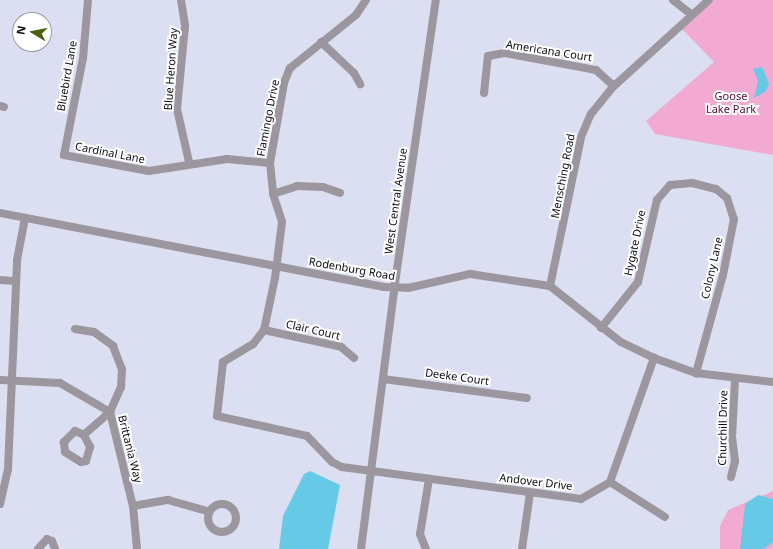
<!DOCTYPE html>
<style>
body{margin:0}
#map{position:relative;width:773px;height:549px;overflow:hidden;background:#dcdef2;font-family:"Noto Sans",sans-serif}
div>[style]{position:absolute}
.green>*{inset:0;background:#f3aad2}
.water>*{inset:0;background:#66c9e6}
.minor>*{height:8px;margin:-4px;padding:0 4px;transform-origin:4px;border-radius:4px;background:#9c979e}
.minor>.ring{margin:-4px;padding:0;box-sizing:content-box;background:none;border:8px solid #9c979e;border-radius:50%}
span{translate:-50% -50%;white-space:nowrap;text-align:center;line-height:1.15;-webkit-text-stroke:4px #fff;paint-order:stroke}
.street-label{font-size:11px;color:#0a0b11}
.park-label{font-size:11px;color:#4e0f38}
.north{position:absolute;left:12px;top:12px;width:40px;height:40px;box-sizing:border-box;background:#fff;border:1px solid #9d9da0;border-radius:50%;rotate:280deg;font-size:11px;font-weight:700;line-height:16px;text-align:center;color:#0a0b11}
.north::after{content:'';display:block;margin:auto;width:14px;height:18px;background:#49610e;clip-path:polygon(50% 0,100% 100%,50% 72%,0 100%)}
</style>
<div id="map">
<div class="green">
<i style="clip-path:polygon(709px 0,773px 0,773px 155px,655px 134px,646px 121px,714px 62px,680px 27px)"></i>
<i style="clip-path:polygon(773px 491px,773px 549px,720px 549px,720px 526px,728px 510px)"></i>
</div>
<div class="water">
<i style="clip-path:polygon(762px 67px,769px 84px,765px 92px,754px 98px,758px 81px,753px 69px)"></i>
<i style="clip-path:polygon(310px 471px,340px 485px,328px 549px,279px 549px,283px 516px,304px 474px)"></i>
<i style="clip-path:polygon(758px 495px,773px 499px,773px 542px,764px 549px,740px 549px,745px 504px)"></i>
</div>
<div class="minor">
<i style="left:88px;top:0;width:58px;rotate:94.9deg"></i>
<i style="left:83px;top:58px;width:99px;rotate:101.1deg"></i>
<i style="left:64px;top:155px;width:86px;rotate:10.7deg"></i>
<i style="left:149px;top:171px;width:79px;rotate:-8.7deg"></i>
<i style="left:227px;top:159px;width:43px;rotate:5.3deg"></i>
<i style="left:181px;top:0;width:26px;rotate:81deg"></i>
<i style="left:185px;top:26px;width:83px;rotate:95.5deg"></i>
<i style="left:177px;top:109px;width:54px;rotate:77.2deg"></i>
<i style="left:366px;top:0;width:18px;rotate:124deg"></i>
<i style="left:356px;top:15px;width:85px;rotate:141.2deg"></i>
<i style="left:290px;top:68px;width:16px;rotate:112deg"></i>
<i style="left:284px;top:83px;width:81px;rotate:99.9deg"></i>
<i style="left:270px;top:163px;width:31px;rotate:84deg"></i>
<i style="left:273px;top:194px;width:29px;rotate:72deg"></i>
<i style="left:282px;top:222px;width:56px;rotate:97.1deg"></i>
<i style="left:275px;top:278px;width:53px;rotate:101.9deg"></i>
<i style="left:264px;top:330px;width:18px;rotate:128deg"></i>
<i style="left:253px;top:344px;width:35px;rotate:149deg"></i>
<i style="left:223px;top:362px;width:54px;rotate:96.3deg"></i>
<i style="left:217px;top:416px;width:92px;rotate:12.5deg"></i>
<i style="left:307px;top:436px;width:36px;rotate:46deg"></i>
<i style="left:332px;top:462px;width:11px;rotate:27deg"></i>
<i style="left:342px;top:467px;width:241px;rotate:7.6deg"></i>
<i style="left:581px;top:499px;width:34px;rotate:-30deg"></i>
<i style="left:610px;top:482px;width:132px;rotate:-70.5deg"></i>
<i style="left:673px;top:0;width:24px;rotate:38deg"></i>
<i style="left:321px;top:42px;width:45px;rotate:43.2deg"></i>
<i style="left:354px;top:73px;width:13px;rotate:61deg"></i>
<i style="left:484px;top:93px;width:37px;rotate:-84deg"></i>
<i style="left:488px;top:56px;width:17px;rotate:-10deg"></i>
<i style="left:505px;top:53px;width:93px;rotate:10.6deg"></i>
<i style="left:596px;top:70px;width:24px;rotate:42deg"></i>
<i style="left:0;top:106px;width:4px;rotate:14deg"></i>
<i style="left:273px;top:194px;width:25px;rotate:-18deg"></i>
<i style="left:297px;top:186px;width:26px;rotate:2deg"></i>
<i style="left:323px;top:187px;width:18px;rotate:19deg"></i>
<i style="left:0;top:213px;width:390px;rotate:10.9deg"></i>
<i style="left:383px;top:287px;width:25px;rotate:2deg"></i>
<i style="left:408px;top:288px;width:64px;rotate:-12.7deg"></i>
<i style="left:470px;top:274px;width:81px;rotate:8.5deg"></i>
<i style="left:550px;top:286px;width:90px;rotate:38.3deg"></i>
<i style="left:621px;top:342px;width:37px;rotate:26deg"></i>
<i style="left:654px;top:358px;width:45px;rotate:19.7deg"></i>
<i style="left:696px;top:373px;width:78px;rotate:6.7deg"></i>
<i style="left:0;top:280px;width:16px;rotate:4deg"></i>
<i style="left:550px;top:286px;width:152px;rotate:-78.2deg"></i>
<i style="left:581px;top:137px;width:25px;rotate:-67deg"></i>
<i style="left:591px;top:114px;width:36px;rotate:-51deg"></i>
<i style="left:614px;top:86px;width:128px;rotate:-42.2deg"></i>
<i style="left:601px;top:328px;width:59px;rotate:-51.2deg"></i>
<i style="left:638px;top:282px;width:84px;rotate:-77deg"></i>
<i style="left:657px;top:200px;width:20px;rotate:-49deg"></i>
<i style="left:670px;top:185px;width:22px;rotate:-5deg"></i>
<i style="left:692px;top:183px;width:25px;rotate:14deg"></i>
<i style="left:716px;top:189px;width:14px;rotate:39deg"></i>
<i style="left:727px;top:198px;width:22px;rotate:72deg"></i>
<i style="left:734px;top:219px;width:57px;rotate:101.1deg"></i>
<i style="left:723px;top:275px;width:102px;rotate:105.4deg"></i>
<i style="left:75px;top:329px;width:19px;rotate:9deg"></i>
<i style="left:94px;top:332px;width:24px;rotate:36deg"></i>
<i style="left:113px;top:346px;width:25px;rotate:69deg"></i>
<i style="left:122px;top:369px;width:18px;rotate:93deg"></i>
<i style="left:121px;top:387px;width:27px;rotate:114deg"></i>
<i style="left:110px;top:412px;width:35px;rotate:139deg"></i>
<i style="left:84px;top:435px;width:10px;rotate:-156deg"></i>
<i style="left:75px;top:431px;width:16px;rotate:135deg"></i>
<i style="left:64px;top:442px;width:10px;rotate:84deg"></i>
<i style="left:65px;top:452px;width:19px;rotate:32deg"></i>
<i style="left:81px;top:462px;width:5px;rotate:-11deg"></i>
<i style="left:86px;top:461px;width:15px;rotate:-74deg"></i>
<i style="left:90px;top:447px;width:13px;rotate:-117deg"></i>
<i style="left:264px;top:330px;width:79px;rotate:12.4deg"></i>
<i style="left:341px;top:347px;width:17px;rotate:40deg"></i>
<i style="left:383px;top:379px;width:145px;rotate:7.5deg"></i>
<i style="left:0;top:380px;width:60px;rotate:2.9deg"></i>
<i style="left:60px;top:383px;width:58px;rotate:30.1deg"></i>
<i style="left:110px;top:412px;width:97px;rotate:76.3deg"></i>
<i style="left:133px;top:506px;width:43px;rotate:84.7deg"></i>
<i style="left:731px;top:477px;width:16px;rotate:-76deg"></i>
<i style="left:735px;top:461px;width:24px;rotate:-97deg"></i>
<i style="left:732px;top:437px;width:57px;rotate:-87deg"></i>
<i style="left:610px;top:482px;width:65px;rotate:32.5deg"></i>
<i class="ring" style="left:208px;top:504px;width:20px;height:20px"></i>
<i style="left:0;top:504px;width:36px;rotate:-77deg"></i>
<i style="left:8px;top:469px;width:209px;rotate:-87.5deg"></i>
<i style="left:17px;top:260px;width:43px;rotate:-79.2deg"></i>
<i style="left:133px;top:506px;width:36px;rotate:-10deg"></i>
<i style="left:168px;top:500px;width:41px;rotate:15.8deg"></i>
<i style="left:38px;top:549px;width:13px;rotate:-48deg"></i>
<i style="left:47px;top:539px;width:5px;rotate:22deg"></i>
<i style="left:52px;top:541px;width:9px;rotate:69deg"></i>
<i style="left:361px;top:549px;width:275px;rotate:-82.7deg"></i>
<i style="left:396px;top:276px;width:279px;rotate:-81.8deg"></i>
<i style="left:426px;top:549px;width:16px;rotate:-112deg"></i>
<i style="left:420px;top:534px;width:56px;rotate:-80.7deg"></i>
<i style="left:522px;top:549px;width:57px;rotate:-81.9deg"></i>
</div>
<div class="street-label">
<span style="left:549px;top:51px;rotate:9deg">Americana Court</span>
<span style="left:171px;top:69px;rotate:-86deg">Blue Heron Way</span>
<span style="left:67px;top:76px;rotate:-80deg">Bluebird Lane</span>
<span style="left:268px;top:118px;rotate:-79deg">Flamingo Drive</span>
<span style="left:110px;top:153px;rotate:11deg">Cardinal Lane</span>
<span style="left:563px;top:176px;rotate:-79deg">Mensching Road</span>
<span style="left:396px;top:201px;rotate:-82deg">West Central Avenue</span>
<span style="left:635px;top:243px;rotate:-78deg">Hygate Drive</span>
<span style="left:712px;top:268px;rotate:-77deg">Colony Lane</span>
<span style="left:352px;top:269px;rotate:10deg">Rodenburg Road</span>
<span style="left:313px;top:330px;rotate:13deg">Clair Court</span>
<span style="left:457px;top:377px;rotate:8deg">Deeke Court</span>
<span style="left:723px;top:428px;rotate:-89deg">Churchill Drive</span>
<span style="left:130px;top:449px;rotate:76deg">Brittania Way</span>
<span style="left:536px;top:482px;rotate:7deg">Andover Drive</span>
</div>
<div class="park-label">
<span style="left:731px;top:103px">Goose<br>Lake Park</span>
</div>
<div class="north">N</div>
</div>
